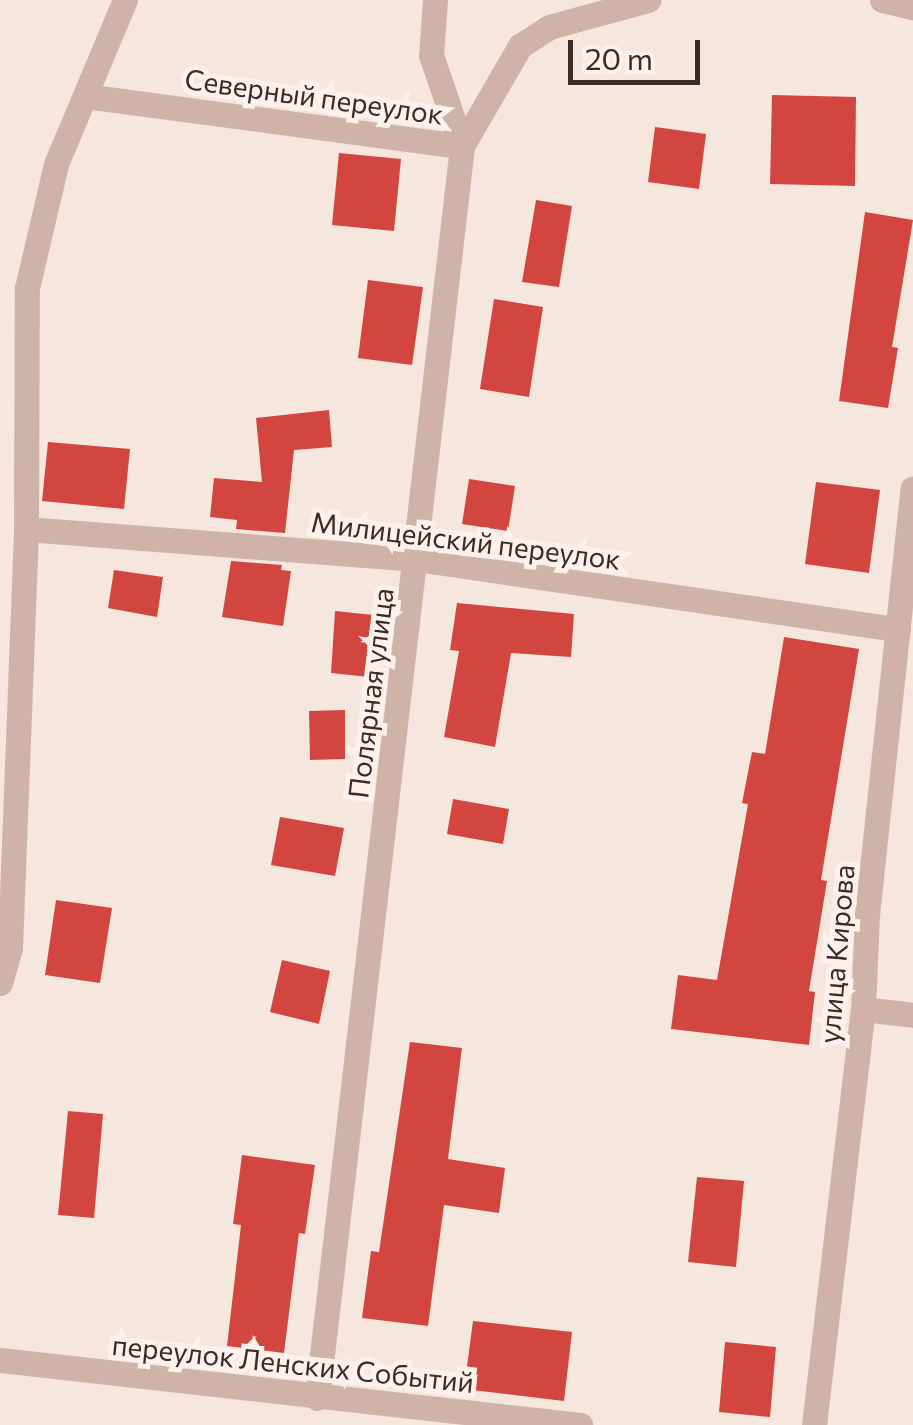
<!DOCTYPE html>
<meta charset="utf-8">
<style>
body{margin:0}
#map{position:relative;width:913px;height:1425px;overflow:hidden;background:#f5e6de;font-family:Commissioner,sans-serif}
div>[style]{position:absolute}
.building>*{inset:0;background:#d3463f}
.minor>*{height:25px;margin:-12.5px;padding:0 12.5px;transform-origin:12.5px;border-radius:12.5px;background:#d0b3a8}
span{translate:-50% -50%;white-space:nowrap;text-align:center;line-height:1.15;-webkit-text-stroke:10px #fcf1ec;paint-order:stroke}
.street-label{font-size:28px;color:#3c2b29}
.scale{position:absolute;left:568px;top:40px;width:132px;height:45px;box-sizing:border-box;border:5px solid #3c2b29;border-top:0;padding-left:12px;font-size:30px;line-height:35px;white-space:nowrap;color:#3c2b29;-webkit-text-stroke:8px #fcf1ec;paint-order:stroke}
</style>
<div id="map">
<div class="building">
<i style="clip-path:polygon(772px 95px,856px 97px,855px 186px,770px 184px)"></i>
<i style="clip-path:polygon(655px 127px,706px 134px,699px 189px,648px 182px)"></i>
<i style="clip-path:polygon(339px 153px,401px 159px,394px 231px,332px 225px)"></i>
<i style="clip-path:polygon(536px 200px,572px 206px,559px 287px,522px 282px)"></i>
<i style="clip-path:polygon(865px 212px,913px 220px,892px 347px,898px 348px,888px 408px,839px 401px)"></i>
<i style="clip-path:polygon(368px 280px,423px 287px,412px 365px,358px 358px)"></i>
<i style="clip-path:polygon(494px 299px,543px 307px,529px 397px,480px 389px)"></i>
<i style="clip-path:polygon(329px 410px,332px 447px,294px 450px,285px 533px,236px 529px,237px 520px,210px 517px,214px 478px,262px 482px,256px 418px)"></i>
<i style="clip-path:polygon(48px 442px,130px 449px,124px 509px,42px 501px)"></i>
<i style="clip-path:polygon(469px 479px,515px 486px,508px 531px,462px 524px)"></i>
<i style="clip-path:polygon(816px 482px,880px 490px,869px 573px,805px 564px)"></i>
<i style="clip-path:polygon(231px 561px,282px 565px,281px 570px,291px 571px,283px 626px,222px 617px)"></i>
<i style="clip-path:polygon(114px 570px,163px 577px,157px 617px,108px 608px)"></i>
<i style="clip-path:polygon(457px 603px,574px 614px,571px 657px,511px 653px,495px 747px,444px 737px,459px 651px,450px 650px)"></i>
<i style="clip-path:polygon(335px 611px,373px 615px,369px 677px,331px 673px)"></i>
<i style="clip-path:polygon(784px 637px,859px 649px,821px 880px,827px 881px,809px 991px,815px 992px,809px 1045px,671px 1029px,678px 975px,717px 980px,748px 804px,742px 803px,752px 752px,765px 754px)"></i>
<i style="clip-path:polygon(345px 710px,345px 759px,310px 760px,309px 711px)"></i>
<i style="clip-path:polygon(453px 799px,509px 809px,503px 844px,447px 834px)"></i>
<i style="clip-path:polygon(280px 817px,344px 828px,335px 876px,271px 865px)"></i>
<i style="clip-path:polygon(56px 900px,112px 908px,100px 983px,45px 975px)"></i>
<i style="clip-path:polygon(282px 960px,330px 971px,319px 1024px,270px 1012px)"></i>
<i style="clip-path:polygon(410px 1042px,462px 1048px,448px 1159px,505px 1168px,499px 1213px,444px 1205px,428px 1326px,362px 1318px,371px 1251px,379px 1252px)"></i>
<i style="clip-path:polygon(68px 1111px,103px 1114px,94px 1218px,58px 1215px)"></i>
<i style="clip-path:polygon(242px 1155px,315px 1165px,305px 1234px,299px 1233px,284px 1353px,227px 1346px,241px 1225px,233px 1224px)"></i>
<i style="clip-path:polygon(697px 1177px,744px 1181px,736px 1267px,688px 1262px)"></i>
<i style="clip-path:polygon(473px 1321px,572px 1332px,564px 1401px,464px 1389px)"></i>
<i style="clip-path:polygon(725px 1342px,776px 1347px,770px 1417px,719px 1412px)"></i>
</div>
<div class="minor">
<i style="left:882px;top:0;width:32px;rotate:13deg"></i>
<i style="left:85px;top:96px;width:380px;rotate:7.6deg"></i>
<i style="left:462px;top:146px;width:116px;rotate:-59.9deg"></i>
<i style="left:520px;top:46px;width:35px;rotate:-33deg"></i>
<i style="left:549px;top:27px;width:103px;rotate:-15.3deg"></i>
<i style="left:26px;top:529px;width:391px;rotate:4.4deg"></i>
<i style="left:416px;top:559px;width:487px;rotate:8.3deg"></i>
<i style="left:0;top:983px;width:36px;rotate:-74deg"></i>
<i style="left:10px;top:948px;width:419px;rotate:-87.8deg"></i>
<i style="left:26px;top:529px;width:241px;rotate:-89.8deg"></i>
<i style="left:27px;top:288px;width:127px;rotate:-76.8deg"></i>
<i style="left:56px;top:164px;width:178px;rotate:-67.2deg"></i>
<i style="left:863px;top:1009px;width:50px;rotate:6.8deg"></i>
<i style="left:0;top:1360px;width:584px;rotate:6.39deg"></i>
<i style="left:317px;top:1398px;width:1260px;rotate:-83.39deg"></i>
<i style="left:462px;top:146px;width:96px;rotate:-108.8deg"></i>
<i style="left:431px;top:55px;width:55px;rotate:-85.8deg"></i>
<i style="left:814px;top:1425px;width:419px;rotate:-83.3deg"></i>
<i style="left:863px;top:1009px;width:94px;rotate:-87.6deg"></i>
<i style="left:867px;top:915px;width:429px;rotate:-83.9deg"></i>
</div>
<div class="street-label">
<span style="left:314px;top:96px;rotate:8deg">Северный переулок</span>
<span style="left:466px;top:540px;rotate:7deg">Милицейский переулок</span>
<span style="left:370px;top:693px;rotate:-83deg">Полярная улица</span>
<span style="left:836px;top:954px;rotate:-85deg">улица Кирова</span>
<span style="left:293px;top:1363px;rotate:6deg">переулок Ленских Событий</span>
</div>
<div class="scale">20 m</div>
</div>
